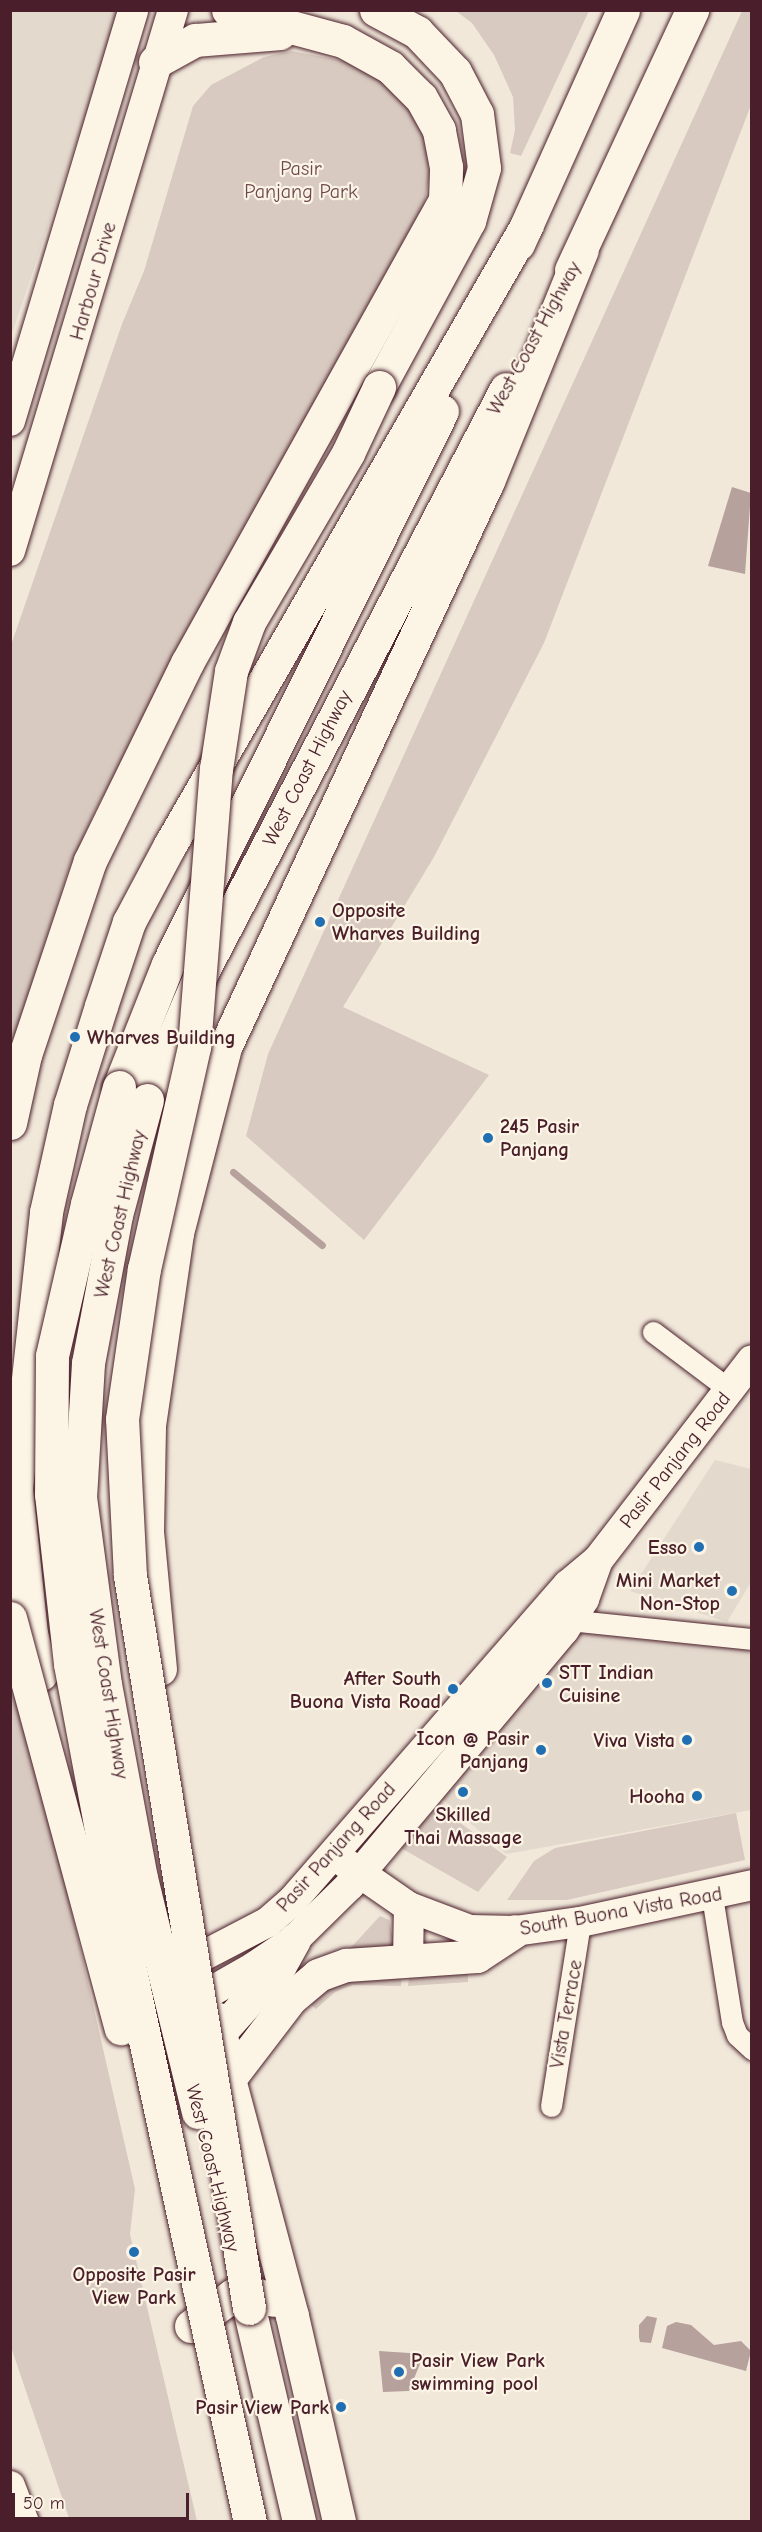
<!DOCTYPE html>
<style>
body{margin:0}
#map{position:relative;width:762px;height:2532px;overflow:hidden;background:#f1e8da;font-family:"Comic Neue",sans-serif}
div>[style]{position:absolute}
.built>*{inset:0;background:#e4d9cd}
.green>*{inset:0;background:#d8cac0}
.water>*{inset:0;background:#b6a19c}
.stream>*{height:7px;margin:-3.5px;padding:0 3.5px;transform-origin:3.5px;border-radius:3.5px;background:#b6a19c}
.roads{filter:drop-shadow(0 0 2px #4a1f2b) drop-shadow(0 0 2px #4a1f2b)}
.street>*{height:21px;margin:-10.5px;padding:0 10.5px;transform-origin:10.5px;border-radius:10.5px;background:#fcf5e5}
.secondary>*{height:30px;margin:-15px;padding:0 15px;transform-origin:15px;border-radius:15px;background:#fcf5e5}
.primary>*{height:33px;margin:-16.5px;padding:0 16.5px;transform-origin:16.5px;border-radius:16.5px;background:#fcf5e5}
.highway>*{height:33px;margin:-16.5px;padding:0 16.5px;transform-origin:16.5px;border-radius:16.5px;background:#fcf5e5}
.bridges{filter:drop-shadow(0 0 2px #4a1f2b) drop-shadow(0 0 2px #4a1f2b)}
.highway-bridge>*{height:33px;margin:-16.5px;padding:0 16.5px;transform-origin:16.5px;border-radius:16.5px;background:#fcf5e5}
.dots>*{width:16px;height:16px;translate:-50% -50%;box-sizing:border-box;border:3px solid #fcf5e5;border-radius:50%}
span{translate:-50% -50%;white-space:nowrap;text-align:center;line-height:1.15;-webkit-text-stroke:4.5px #fcf5e5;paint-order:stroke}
.park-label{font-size:20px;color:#6e4a50}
.street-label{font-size:20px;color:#4a1f2b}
.poi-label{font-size:20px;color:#4a1f2b;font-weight:700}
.left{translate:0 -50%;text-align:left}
.right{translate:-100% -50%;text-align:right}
.frame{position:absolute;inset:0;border:12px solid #4a1f2b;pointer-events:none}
.scale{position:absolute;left:12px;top:2493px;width:177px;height:27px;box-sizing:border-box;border:3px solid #4a1f2b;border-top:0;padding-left:8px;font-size:18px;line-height:21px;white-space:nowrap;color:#4a1f2b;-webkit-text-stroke:4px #fcf5e5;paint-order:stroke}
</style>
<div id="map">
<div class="built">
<i style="clip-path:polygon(11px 11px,121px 11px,11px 336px)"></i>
<i style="clip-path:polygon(715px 1460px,751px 1469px,751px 1582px,727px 1622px,630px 1591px)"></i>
<i style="clip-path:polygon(574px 1626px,751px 1647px,751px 1810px,506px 1854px,439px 1796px)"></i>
</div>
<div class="green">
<i style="clip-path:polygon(456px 11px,589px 11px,521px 156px,510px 153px,515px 130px,513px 97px,494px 55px,472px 23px)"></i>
<i style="clip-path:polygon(742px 11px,751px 11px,751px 105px,544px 643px,434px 857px,343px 1007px,489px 1075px,364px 1240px,246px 1136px,268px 1054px)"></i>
<i style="clip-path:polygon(292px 51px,355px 63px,384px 78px,411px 105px,427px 139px,429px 178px,422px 215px,97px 807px,70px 866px,11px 1046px,11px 645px,122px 324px,144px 271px,193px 106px,211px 85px,264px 57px)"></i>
<i style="clip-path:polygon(10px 1641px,135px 2189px,130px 2234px,197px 2521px,70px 2521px,11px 2347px)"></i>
<i style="clip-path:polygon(437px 1806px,507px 1857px,478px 1892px,401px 1848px)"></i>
<i style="clip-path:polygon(736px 1813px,745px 1860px,567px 1900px,507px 1900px,534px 1861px,555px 1848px)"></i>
<i style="clip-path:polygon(380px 1916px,389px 1920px,396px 1951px,343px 1956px)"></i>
<i style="clip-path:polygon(468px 1964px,468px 1982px,408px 1986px,410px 1967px)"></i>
<i style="clip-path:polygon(402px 1968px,401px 1986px,353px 1985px,335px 1992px,316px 2009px,300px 1995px,323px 1979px)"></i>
</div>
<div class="water">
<i style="clip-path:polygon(732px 487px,751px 493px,745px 574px,708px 566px)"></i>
<i style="clip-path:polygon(647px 2316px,657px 2318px,651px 2343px,640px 2342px,639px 2337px,639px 2325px)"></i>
<i style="clip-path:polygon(676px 2322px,691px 2325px,714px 2345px,741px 2341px,751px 2351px,746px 2371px,662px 2348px,667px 2326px)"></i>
<i style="clip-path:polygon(379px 2351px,424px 2354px,409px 2391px,383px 2392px)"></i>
</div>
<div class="stream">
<i style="left:233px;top:1172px;width:115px;rotate:39.4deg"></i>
</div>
<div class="roads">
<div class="street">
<i style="left:653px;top:1332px;width:96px;rotate:37deg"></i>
<i style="left:558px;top:1619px;width:195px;rotate:5.9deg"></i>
<i style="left:712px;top:1896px;width:128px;rotate:81deg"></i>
<i style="left:732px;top:2022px;width:14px;rotate:69deg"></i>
<i style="left:737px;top:2035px;width:21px;rotate:43deg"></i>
<i style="left:551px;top:2106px;width:186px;rotate:-81deg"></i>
</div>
<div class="secondary">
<i style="left:10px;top:421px;width:429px;rotate:-73.3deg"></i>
<i style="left:10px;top:551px;width:565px;rotate:-73.23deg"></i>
<i style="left:344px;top:1862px;width:79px;rotate:34.7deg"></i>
<i style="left:409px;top:1907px;width:65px;rotate:20.7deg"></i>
<i style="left:470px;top:1930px;width:45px;rotate:1.3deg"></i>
<i style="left:515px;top:1931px;width:66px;rotate:-7.9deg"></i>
<i style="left:580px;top:1922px;width:176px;rotate:-12.1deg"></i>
<i style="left:408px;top:1962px;width:55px;rotate:-89deg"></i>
<i style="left:174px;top:1971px;width:106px;rotate:-27.5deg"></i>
<i style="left:268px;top:1922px;width:33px;rotate:-41deg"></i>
<i style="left:293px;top:1900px;width:418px;rotate:-48.9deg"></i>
<i style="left:568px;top:1585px;width:39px;rotate:-40deg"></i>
<i style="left:598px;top:1560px;width:252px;rotate:-52.4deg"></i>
<i style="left:174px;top:1988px;width:38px;rotate:5deg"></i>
<i style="left:212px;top:1991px;width:48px;rotate:-29.7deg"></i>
<i style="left:254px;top:1967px;width:48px;rotate:-34deg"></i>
<i style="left:294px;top:1940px;width:78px;rotate:-44.5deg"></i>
<i style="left:350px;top:1885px;width:333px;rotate:-50deg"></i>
<i style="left:564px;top:1630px;width:37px;rotate:-57deg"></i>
<i style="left:584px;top:1599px;width:41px;rotate:-70.3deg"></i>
<i style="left:10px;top:2486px;width:39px;rotate:69deg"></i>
</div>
<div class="primary">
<i style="left:218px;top:2019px;width:61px;rotate:79.6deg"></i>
<i style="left:229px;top:2079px;width:245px;rotate:75.1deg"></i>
<i style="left:292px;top:2316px;width:211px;rotate:77.1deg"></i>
<i style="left:220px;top:2032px;width:90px;rotate:-48.2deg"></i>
<i style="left:280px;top:1965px;width:29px;rotate:-61deg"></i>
<i style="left:229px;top:2079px;width:102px;rotate:-52.6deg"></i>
<i style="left:291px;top:1998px;width:35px;rotate:-40deg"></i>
<i style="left:318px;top:1975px;width:30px;rotate:-20deg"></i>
<i style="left:346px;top:1965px;width:131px;rotate:-3.9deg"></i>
<i style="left:477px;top:1956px;width:45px;rotate:-33.3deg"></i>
<i style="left:191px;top:2326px;width:52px;rotate:-36.4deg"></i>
<i style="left:233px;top:2295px;width:22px;rotate:-3deg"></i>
<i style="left:255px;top:2294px;width:19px;rotate:18deg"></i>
</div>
<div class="highway">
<i style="left:376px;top:10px;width:47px;rotate:28.2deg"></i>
<i style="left:417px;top:32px;width:55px;rotate:46.5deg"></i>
<i style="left:455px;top:72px;width:47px;rotate:62.4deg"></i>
<i style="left:477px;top:114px;width:54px;rotate:82.6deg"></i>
<i style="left:484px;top:168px;width:55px;rotate:105.8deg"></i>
<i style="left:469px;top:221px;width:189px;rotate:118.5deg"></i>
<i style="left:155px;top:62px;width:46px;rotate:-28.8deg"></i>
<i style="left:195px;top:40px;width:85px;rotate:-4.7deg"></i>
<i style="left:518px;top:244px;width:256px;rotate:-65.8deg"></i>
<i style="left:571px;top:270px;width:287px;rotate:-65deg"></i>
<i style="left:119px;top:1087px;width:132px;rotate:-68.3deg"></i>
<i style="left:168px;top:964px;width:617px;rotate:-63.64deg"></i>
<i style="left:147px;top:1100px;width:133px;rotate:-66.9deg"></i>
<i style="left:199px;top:978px;width:664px;rotate:-62.47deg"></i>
<i style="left:10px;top:1123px;width:70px;rotate:-77.6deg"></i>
<i style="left:25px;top:1055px;width:205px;rotate:-71.5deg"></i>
<i style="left:90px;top:861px;width:220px;rotate:-63.9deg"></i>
<i style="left:187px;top:663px;width:530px;rotate:-60.87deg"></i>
<i style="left:445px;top:200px;width:33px;rotate:-88deg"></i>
<i style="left:446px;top:167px;width:38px;rotate:-101deg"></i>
<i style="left:439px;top:130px;width:37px;rotate:-119deg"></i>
<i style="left:421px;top:98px;width:44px;rotate:-135deg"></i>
<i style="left:390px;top:67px;width:54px;rotate:-151deg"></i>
<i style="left:343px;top:41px;width:119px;rotate:-164.9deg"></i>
<i style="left:160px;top:1669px;width:139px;rotate:-95.4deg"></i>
<i style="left:147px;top:1531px;width:106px;rotate:-88.9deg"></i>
<i style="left:149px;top:1425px;width:194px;rotate:-81.7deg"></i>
<i style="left:177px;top:1233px;width:192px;rotate:-75.5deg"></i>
<i style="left:225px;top:1047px;width:624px;rotate:-65.08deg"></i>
<i style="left:488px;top:481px;width:249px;rotate:-67.9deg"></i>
<i style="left:41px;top:1674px;width:42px;rotate:-103.7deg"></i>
<i style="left:31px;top:1633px;width:145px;rotate:-95.9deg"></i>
<i style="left:16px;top:1489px;width:279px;rotate:-83.8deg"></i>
<i style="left:46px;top:1212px;width:110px;rotate:-77.4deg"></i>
<i style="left:70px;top:1105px;width:104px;rotate:-72.6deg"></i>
<i style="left:101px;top:1006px;width:89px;rotate:-71.6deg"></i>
<i style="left:129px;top:922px;width:87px;rotate:-62deg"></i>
<i style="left:170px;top:845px;width:715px;rotate:-60.07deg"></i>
<i style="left:249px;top:2308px;width:220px;rotate:76.8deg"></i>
</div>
</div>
<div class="bridges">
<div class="highway-bridge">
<i style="left:119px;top:1087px;width:121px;rotate:105.3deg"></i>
<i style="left:87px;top:1204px;width:156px;rotate:103deg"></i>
<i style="left:52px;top:1356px;width:138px;rotate:90.4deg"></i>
<i style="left:51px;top:1494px;width:171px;rotate:83.6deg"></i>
<i style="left:70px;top:1664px;width:224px;rotate:79.4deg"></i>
<i style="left:111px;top:1884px;width:653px;rotate:77.71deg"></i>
<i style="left:147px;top:1100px;width:119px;rotate:105.1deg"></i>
<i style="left:116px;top:1215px;width:151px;rotate:100.7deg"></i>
<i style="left:88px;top:1363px;width:134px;rotate:93.4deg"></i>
<i style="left:80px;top:1497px;width:189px;rotate:82.4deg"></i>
<i style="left:105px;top:1684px;width:197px;rotate:79.5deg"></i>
<i style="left:141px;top:1878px;width:241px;rotate:76.3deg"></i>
<i style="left:10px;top:1618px;width:425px;rotate:74.9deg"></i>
<i style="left:249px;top:2308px;width:742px;rotate:-99.23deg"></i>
<i style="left:130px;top:1576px;width:157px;rotate:-92.9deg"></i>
<i style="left:122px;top:1419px;width:152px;rotate:-81.7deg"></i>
<i style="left:144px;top:1269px;width:228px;rotate:-77.3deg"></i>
<i style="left:194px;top:1047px;width:279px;rotate:-85.5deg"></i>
<i style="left:216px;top:769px;width:99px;rotate:-81.3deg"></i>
<i style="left:231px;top:671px;width:52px;rotate:-69.8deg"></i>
<i style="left:249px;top:622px;width:196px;rotate:-59.6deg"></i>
<i style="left:348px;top:453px;width:73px;rotate:-64.8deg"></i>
</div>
</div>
<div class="dots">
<i style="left:320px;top:922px;background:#1f6fb2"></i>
<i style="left:75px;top:1037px;background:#1f6fb2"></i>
<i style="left:488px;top:1138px;background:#1f6fb2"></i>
<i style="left:699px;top:1547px;background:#1f6fb2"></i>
<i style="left:732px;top:1591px;background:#1f6fb2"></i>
<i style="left:547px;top:1683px;background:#1f6fb2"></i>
<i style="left:453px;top:1689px;background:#1f6fb2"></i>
<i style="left:687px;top:1740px;background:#1f6fb2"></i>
<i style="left:541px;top:1750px;background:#1f6fb2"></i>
<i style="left:463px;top:1792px;background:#1f6fb2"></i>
<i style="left:697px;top:1796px;background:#1f6fb2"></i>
<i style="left:134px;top:2252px;background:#1f6fb2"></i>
<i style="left:399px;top:2372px;background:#1f6fb2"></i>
<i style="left:341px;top:2407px;background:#1f6fb2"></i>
</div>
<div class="park-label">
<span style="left:301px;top:180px">Pasir<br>Panjang Park</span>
</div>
<div class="street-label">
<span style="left:93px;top:281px;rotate:-74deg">Harbour Drive</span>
<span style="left:534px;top:338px;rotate:-61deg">West Coast Highway</span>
<span style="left:307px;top:768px;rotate:-63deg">West Coast Highway</span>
<span style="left:120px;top:1214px;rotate:-77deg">West Coast Highway</span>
<span style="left:675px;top:1460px;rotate:-52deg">Pasir Panjang Road</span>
<span style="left:109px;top:1694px;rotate:81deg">West Coast Highway</span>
<span style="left:336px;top:1847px;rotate:-48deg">Pasir Panjang Road</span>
<span style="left:621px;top:1911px;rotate:-10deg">South Buona Vista Road</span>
<span style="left:566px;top:2014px;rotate:-80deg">Vista Terrace</span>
<span style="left:213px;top:2168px;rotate:76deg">West Coast Highway</span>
</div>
<div class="poi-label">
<span class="left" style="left:332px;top:922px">Opposite<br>Wharves Building</span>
<span class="left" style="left:87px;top:1037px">Wharves Building</span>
<span class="left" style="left:500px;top:1138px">245 Pasir<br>Panjang</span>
<span class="right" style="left:687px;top:1547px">Esso</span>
<span class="right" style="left:720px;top:1592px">Mini Market<br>Non-Stop</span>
<span class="left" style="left:559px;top:1684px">STT Indian<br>Cuisine</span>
<span class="right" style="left:441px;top:1690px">After South<br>Buona Vista Road</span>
<span class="right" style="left:529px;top:1750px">Icon @ Pasir<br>Panjang</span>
<span class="right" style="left:675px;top:1740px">Viva Vista</span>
<span class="right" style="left:685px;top:1796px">Hooha</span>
<span style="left:463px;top:1826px">Skilled<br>Thai Massage</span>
<span style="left:134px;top:2286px">Opposite Pasir<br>View Park</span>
<span class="left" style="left:411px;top:2372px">Pasir View Park<br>swimming pool</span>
<span class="right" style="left:329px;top:2407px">Pasir View Park</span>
</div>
<div class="frame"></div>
<div class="scale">50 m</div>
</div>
